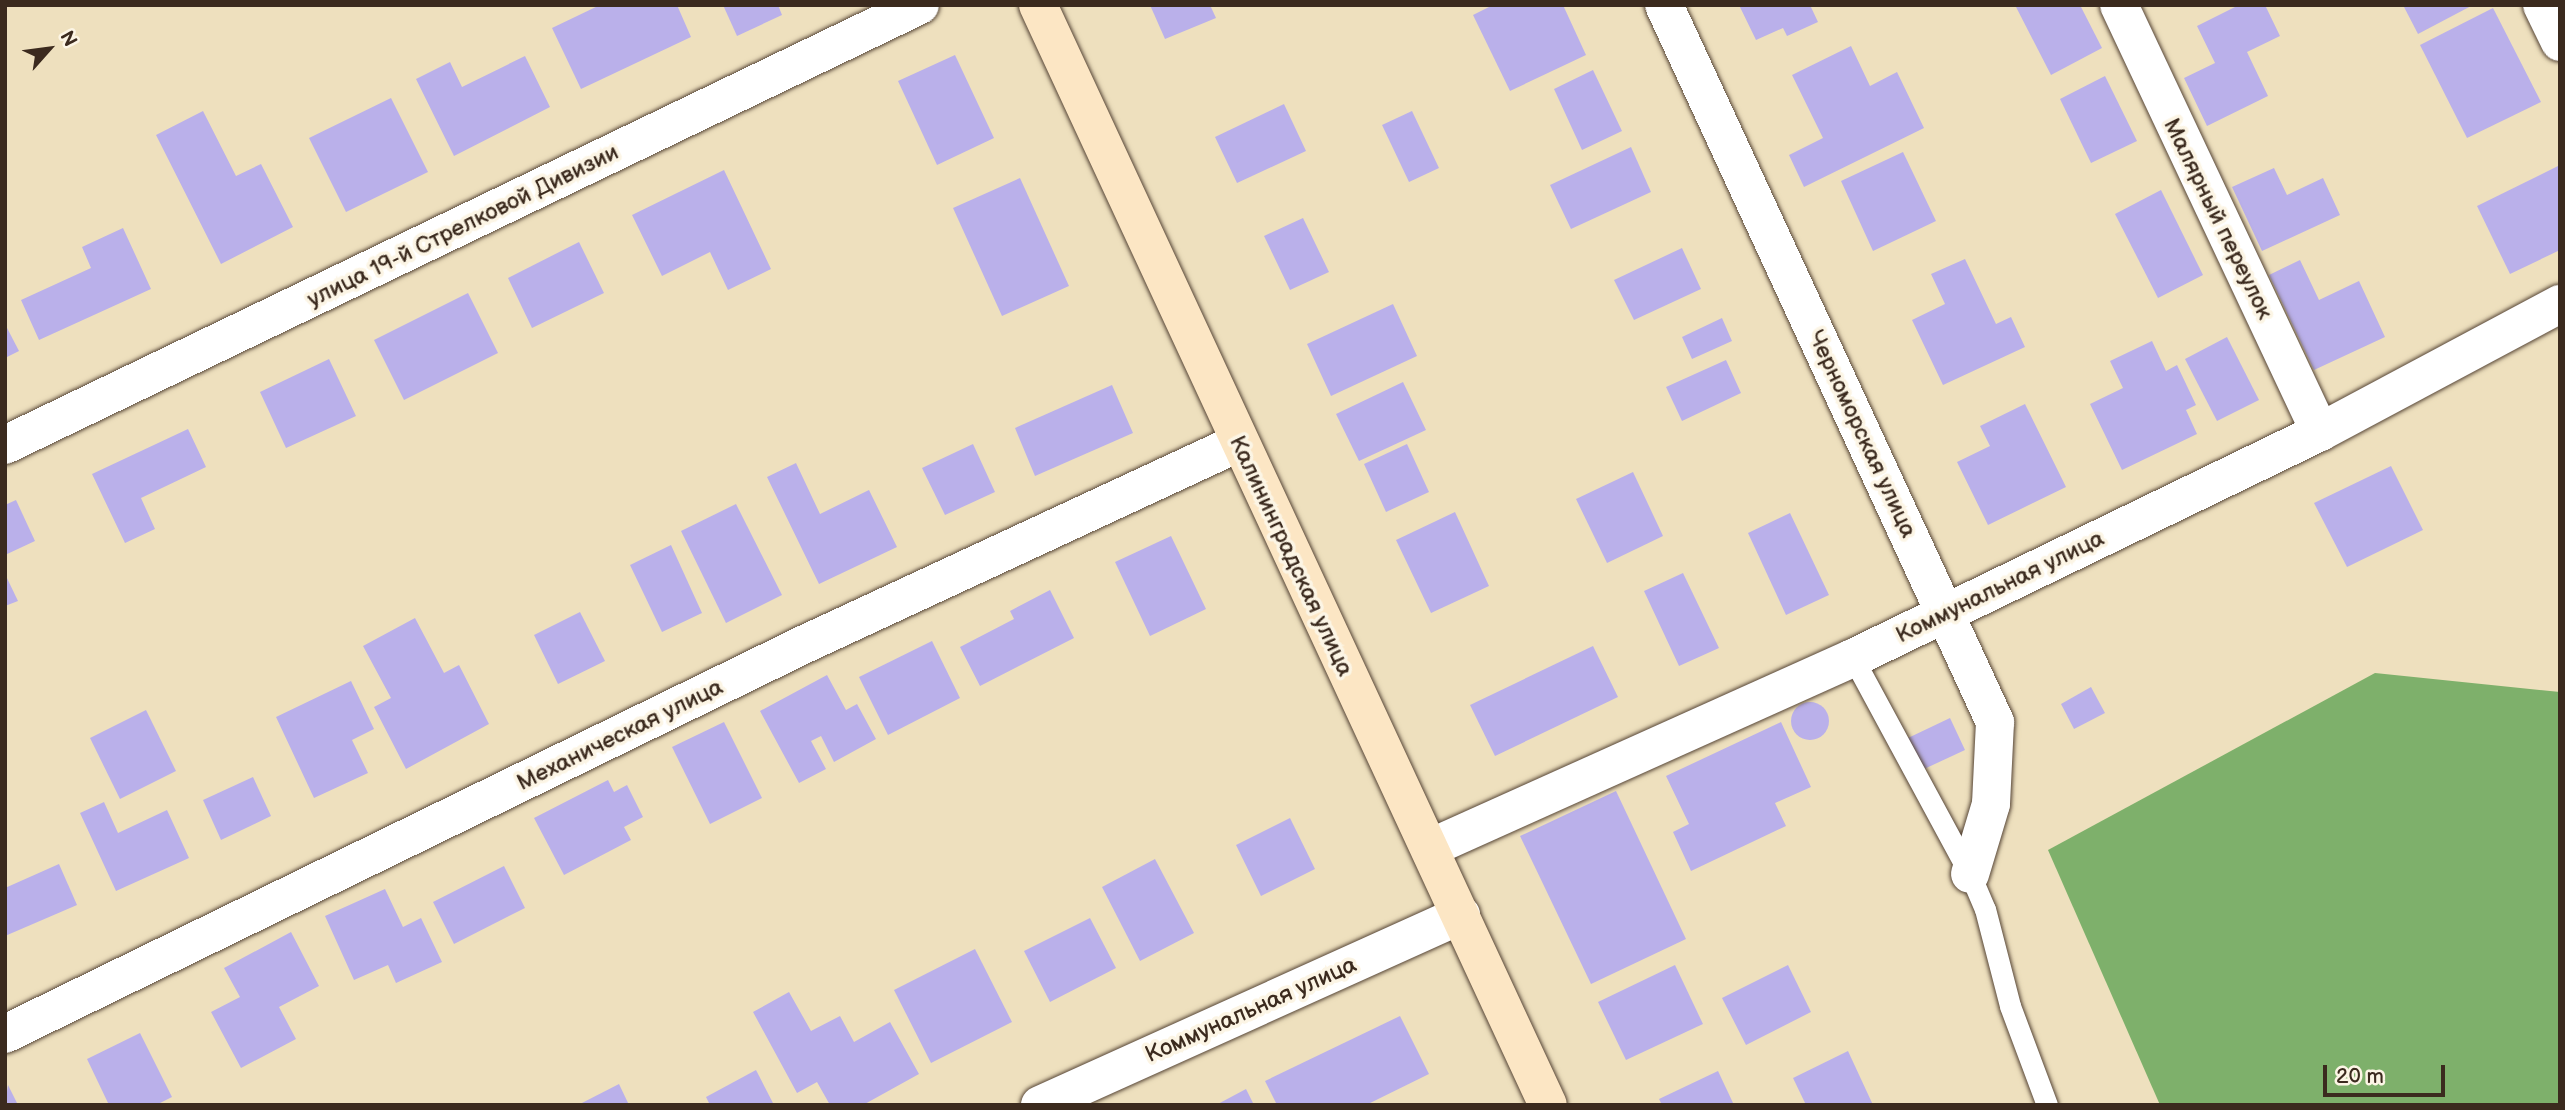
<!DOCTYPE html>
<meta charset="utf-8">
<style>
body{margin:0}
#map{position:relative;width:2565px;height:1110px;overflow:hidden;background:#eee0be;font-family:"Balsamiq Sans",sans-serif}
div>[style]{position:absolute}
.forest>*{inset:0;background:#7eb06b}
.building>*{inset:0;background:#bab0ea}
.round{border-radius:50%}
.roads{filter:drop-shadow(0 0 2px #564536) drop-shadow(0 0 2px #564536)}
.service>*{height:21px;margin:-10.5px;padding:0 10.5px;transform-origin:10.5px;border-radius:10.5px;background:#fff}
.minor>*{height:38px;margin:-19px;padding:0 19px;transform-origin:19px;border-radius:19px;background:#fff}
.secondary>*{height:38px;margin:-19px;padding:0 19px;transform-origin:19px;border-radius:19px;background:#fce6c4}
span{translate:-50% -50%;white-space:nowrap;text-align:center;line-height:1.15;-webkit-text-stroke:7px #fcf5e5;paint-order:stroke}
.street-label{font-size:23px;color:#3b2a1e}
.frame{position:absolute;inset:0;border:7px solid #3b2a1e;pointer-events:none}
.north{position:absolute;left:14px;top:14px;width:70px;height:70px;-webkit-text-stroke:5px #fcf5e5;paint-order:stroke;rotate:62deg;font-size:19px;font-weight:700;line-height:28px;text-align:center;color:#3b2a1e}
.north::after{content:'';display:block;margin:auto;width:24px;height:32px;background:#3b2a1e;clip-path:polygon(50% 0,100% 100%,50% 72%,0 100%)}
.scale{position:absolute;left:2323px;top:1065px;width:122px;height:32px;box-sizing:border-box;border:4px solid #3b2a1e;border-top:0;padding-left:9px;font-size:21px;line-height:24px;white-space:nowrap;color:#3b2a1e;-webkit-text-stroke:5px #fcf5e5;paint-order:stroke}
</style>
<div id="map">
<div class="forest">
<i style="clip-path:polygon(2375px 673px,2560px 692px,2560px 1105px,2160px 1105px,2048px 850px)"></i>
</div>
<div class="building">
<i style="clip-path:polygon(600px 5px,677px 5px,691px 37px,581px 89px,552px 28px)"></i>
<i style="clip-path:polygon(723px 5px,778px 5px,782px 15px,737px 36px)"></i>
<i style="clip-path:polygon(1150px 5px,1210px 5px,1216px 18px,1165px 39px)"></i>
<i style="clip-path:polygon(1493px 5px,1563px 5px,1586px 55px,1510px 91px,1473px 15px)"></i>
<i style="clip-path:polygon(1739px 5px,1810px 5px,1818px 22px,1787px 36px,1783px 28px,1756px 40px)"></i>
<i style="clip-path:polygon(2015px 5px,2080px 5px,2102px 48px,2051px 75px)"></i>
<i style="clip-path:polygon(2239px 5px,2265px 5px,2280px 36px,2247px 52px,2268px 96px,2207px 126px,2184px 78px,2215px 63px,2197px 26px)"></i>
<i style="clip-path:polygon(2403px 5px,2473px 5px,2418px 34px)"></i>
<i style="clip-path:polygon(2493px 8px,2541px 102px,2467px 138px,2420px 45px)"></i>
<i style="clip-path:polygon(1851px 46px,1870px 86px,1897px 72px,1924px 128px,1804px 187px,1789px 155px,1823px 138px,1792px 75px)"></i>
<i style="clip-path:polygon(955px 55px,994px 138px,937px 165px,898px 81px)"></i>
<i style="clip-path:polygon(525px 56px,550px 107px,454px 156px,416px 79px,450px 62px,462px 87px)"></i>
<i style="clip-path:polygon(1593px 70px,1622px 131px,1582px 150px,1554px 89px)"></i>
<i style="clip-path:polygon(2105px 76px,2137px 141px,2091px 163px,2060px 99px)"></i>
<i style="clip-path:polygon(391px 98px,428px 172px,346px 212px,309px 138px)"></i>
<i style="clip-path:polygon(1284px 104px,1306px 151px,1237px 183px,1215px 137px)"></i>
<i style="clip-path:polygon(203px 111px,236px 176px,261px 164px,293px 227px,221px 264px,156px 135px)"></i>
<i style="clip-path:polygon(1412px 111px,1439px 168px,1409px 182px,1382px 125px)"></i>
<i style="clip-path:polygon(1631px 147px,1651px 192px,1571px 229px,1550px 185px)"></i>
<i style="clip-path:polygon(1903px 152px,1936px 221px,1873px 251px,1841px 181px)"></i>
<i style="clip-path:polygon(2560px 165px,2560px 250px,2510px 274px,2477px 206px)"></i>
<i style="clip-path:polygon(2274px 168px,2287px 195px,2323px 178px,2340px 215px,2262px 251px,2232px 187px)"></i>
<i style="clip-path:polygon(724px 170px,771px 269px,728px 290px,710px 252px,662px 276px,632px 215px)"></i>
<i style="clip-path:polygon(1020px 178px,1069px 286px,1002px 316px,953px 208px)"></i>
<i style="clip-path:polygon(2161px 190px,2203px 275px,2158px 298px,2115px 214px)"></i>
<i style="clip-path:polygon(1303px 218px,1329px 272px,1290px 290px,1264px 236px)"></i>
<i style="clip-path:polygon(123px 228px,151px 289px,39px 340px,21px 300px,91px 268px,82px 247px)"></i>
<i style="clip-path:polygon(579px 242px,604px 293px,532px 328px,508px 278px)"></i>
<i style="clip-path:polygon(1682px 248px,1701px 289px,1634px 320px,1614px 280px)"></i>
<i style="clip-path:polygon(1965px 259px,1996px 324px,2011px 317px,2025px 347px,1943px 385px,1912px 320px,1945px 304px,1931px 274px)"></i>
<i style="clip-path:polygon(2300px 260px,2319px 300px,2359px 281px,2385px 337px,2314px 370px,2269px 275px)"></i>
<i style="clip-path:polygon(468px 293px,498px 353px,404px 400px,374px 340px)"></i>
<i style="clip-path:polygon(1393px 304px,1417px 356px,1331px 396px,1307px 344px)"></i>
<i style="clip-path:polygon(1722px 318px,1732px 341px,1692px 359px,1682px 337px)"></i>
<i style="clip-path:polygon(5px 324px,19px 351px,5px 358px)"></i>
<i style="clip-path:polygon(2227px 337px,2259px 400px,2217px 421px,2185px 359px)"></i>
<i style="clip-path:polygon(2152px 341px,2166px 371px,2177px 365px,2196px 405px,2186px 410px,2197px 434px,2122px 470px,2090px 404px,2123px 388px,2110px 361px)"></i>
<i style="clip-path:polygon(329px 359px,356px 416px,286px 448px,260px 392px)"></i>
<i style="clip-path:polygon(1726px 360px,1741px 393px,1682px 421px,1666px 387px)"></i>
<i style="clip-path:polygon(1403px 382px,1426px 430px,1359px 461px,1336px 414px)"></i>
<i style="clip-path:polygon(1112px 385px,1133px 433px,1035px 476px,1015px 428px)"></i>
<i style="clip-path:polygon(2025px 404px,2066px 487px,1988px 525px,1957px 462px,1990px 446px,1980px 426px)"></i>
<i style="clip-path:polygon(188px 429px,206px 467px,141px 498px,155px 529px,125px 543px,92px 474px)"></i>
<i style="clip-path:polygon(973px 444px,995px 492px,945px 515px,922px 468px)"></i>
<i style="clip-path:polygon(1407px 444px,1429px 492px,1386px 512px,1364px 464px)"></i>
<i style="clip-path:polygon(796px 463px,820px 514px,869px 490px,897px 547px,819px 584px,767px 477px)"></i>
<i style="clip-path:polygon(2391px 466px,2423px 530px,2347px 567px,2314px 503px)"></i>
<i style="clip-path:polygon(1633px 472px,1663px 536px,1607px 563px,1576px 499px)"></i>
<i style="clip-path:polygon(16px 500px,35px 541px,5px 555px,5px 505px)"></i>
<i style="clip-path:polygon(736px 504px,782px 595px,726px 623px,681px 531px)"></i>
<i style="clip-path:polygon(1455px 512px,1489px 586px,1431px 613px,1396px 540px)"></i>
<i style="clip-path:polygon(1790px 513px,1829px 595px,1786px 615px,1748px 533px)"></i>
<i style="clip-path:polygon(1171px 536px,1206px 609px,1150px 636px,1115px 562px)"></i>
<i style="clip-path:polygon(671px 545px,702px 613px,662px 632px,630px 565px)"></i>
<i style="clip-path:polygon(1683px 573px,1719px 648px,1679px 666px,1644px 591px)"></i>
<i style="clip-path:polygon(5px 574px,18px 601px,5px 606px)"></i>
<i style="clip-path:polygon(1050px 590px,1074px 638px,980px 686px,960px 647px,1014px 619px,1010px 611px)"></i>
<i style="clip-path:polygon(580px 612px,605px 661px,558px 684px,534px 635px)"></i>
<i style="clip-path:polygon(415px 618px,444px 673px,459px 665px,489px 724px,406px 769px,374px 707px,391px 698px,363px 646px)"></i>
<i style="clip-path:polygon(932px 641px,960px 698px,888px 735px,859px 677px)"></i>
<i style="clip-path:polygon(1593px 646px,1618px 697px,1495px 756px,1470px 705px)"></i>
<i style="clip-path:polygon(827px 675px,846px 710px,857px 704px,876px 739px,834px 762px,821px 736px,811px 741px,826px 769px,799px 783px,760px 711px)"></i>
<i style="clip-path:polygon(351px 681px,374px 729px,352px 740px,368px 773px,314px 798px,276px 717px)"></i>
<i style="clip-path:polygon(2091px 687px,2105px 713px,2074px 729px,2061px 704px)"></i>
<i class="round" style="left:1791px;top:702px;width:38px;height:38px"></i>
<i style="clip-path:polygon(146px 710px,176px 771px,120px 799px,90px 738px)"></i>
<i style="clip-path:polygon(1950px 718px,1965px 750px,1922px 770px,1908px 738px)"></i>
<i style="clip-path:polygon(724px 722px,762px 798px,710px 824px,672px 747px)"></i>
<i style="clip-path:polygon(1781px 722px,1811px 787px,1775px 803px,1786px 826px,1691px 871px,1673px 832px,1689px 824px,1666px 776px)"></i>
<i style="clip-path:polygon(253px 777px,271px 816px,221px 840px,203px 800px)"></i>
<i style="clip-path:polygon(608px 780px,614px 792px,627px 785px,643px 817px,624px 827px,631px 840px,564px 875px,534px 818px)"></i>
<i style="clip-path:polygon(1616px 791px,1686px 939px,1591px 984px,1520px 836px)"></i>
<i style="clip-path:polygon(104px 802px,118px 833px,167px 810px,189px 858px,116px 891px,80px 813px)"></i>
<i style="clip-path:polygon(1290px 818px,1315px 869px,1261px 896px,1236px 845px)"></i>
<i style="clip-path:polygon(1155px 859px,1194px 933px,1140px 961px,1102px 887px)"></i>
<i style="clip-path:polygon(59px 864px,77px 905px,5px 936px,5px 888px)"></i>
<i style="clip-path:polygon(504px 866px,525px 908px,454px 944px,433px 902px)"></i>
<i style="clip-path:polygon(385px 889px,403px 927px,421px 918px,442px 962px,396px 983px,388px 965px,354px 980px,325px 916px)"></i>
<i style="clip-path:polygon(1090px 918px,1116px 968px,1050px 1002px,1024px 951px)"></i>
<i style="clip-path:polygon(291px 932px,319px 986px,279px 1007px,296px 1039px,241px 1068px,211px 1012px,240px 997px,224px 968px)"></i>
<i style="clip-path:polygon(975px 949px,1012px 1022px,931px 1063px,894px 990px)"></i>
<i style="clip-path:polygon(1675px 965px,1703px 1024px,1626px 1060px,1598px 1002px)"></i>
<i style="clip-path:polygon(1788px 965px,1811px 1012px,1746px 1045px,1722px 998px)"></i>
<i style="clip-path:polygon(789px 992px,811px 1031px,840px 1016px,854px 1042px,890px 1022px,919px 1074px,863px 1105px,830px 1105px,817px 1082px,797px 1093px,753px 1012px)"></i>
<i style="clip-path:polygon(1400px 1016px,1429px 1074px,1366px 1105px,1277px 1105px,1265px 1081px)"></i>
<i style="clip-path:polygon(140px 1033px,172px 1097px,156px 1105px,109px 1105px,87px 1059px)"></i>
<i style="clip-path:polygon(1848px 1051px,1873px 1105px,1806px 1105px,1793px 1078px)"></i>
<i style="clip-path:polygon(756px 1070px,774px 1105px,710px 1105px,706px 1097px)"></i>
<i style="clip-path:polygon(1718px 1071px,1734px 1105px,1662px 1105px,1659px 1099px)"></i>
<i style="clip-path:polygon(619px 1084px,629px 1105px,578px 1105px)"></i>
<i style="clip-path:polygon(8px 1085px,18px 1105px,5px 1105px)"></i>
<i style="clip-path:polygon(1246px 1089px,1254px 1105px,1216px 1105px)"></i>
</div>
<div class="roads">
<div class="service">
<i style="left:1853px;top:658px;width:246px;rotate:61.6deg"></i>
<i style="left:1970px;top:874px;width:38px;rotate:67deg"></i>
<i style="left:1985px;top:909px;width:100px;rotate:75.5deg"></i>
<i style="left:2010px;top:1006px;width:106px;rotate:69.5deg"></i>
</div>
<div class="minor">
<i style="left:1664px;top:5px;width:790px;rotate:65.22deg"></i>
<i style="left:1995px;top:722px;width:82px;rotate:92.8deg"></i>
<i style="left:1991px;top:804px;width:73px;rotate:106.7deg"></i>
<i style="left:2119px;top:5px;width:472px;rotate:64.8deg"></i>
<i style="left:2542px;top:5px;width:41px;rotate:64.1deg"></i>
<i style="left:5px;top:445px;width:1015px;rotate:-25.68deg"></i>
<i style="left:1430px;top:848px;width:464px;rotate:-24.2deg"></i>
<i style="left:1853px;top:658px;width:519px;rotate:-25.82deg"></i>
<i style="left:2320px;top:432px;width:272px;rotate:-28.1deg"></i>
<i style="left:5px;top:1034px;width:890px;rotate:-25.99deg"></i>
<i style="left:805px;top:644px;width:477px;rotate:-24.9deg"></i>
<i style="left:1040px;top:1105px;width:462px;rotate:-24.3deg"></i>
</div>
<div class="secondary">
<i style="left:1038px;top:5px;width:1212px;rotate:65.13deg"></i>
</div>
</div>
<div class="street-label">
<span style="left:2218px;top:219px;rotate:64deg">Малярный переулок</span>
<span style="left:463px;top:226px;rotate:-26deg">улица 19-й Стрелковой Дивизии</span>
<span style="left:1862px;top:434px;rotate:65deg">Черноморская улица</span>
<span style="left:1291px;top:556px;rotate:65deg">Калининградская улица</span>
<span style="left:2000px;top:587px;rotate:-26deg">Коммунальная улица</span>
<span style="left:620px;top:735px;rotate:-26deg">Механическая улица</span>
<span style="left:1251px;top:1010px;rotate:-24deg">Коммунальная улица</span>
</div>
<div class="frame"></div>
<div class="north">N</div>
<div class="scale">20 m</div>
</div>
